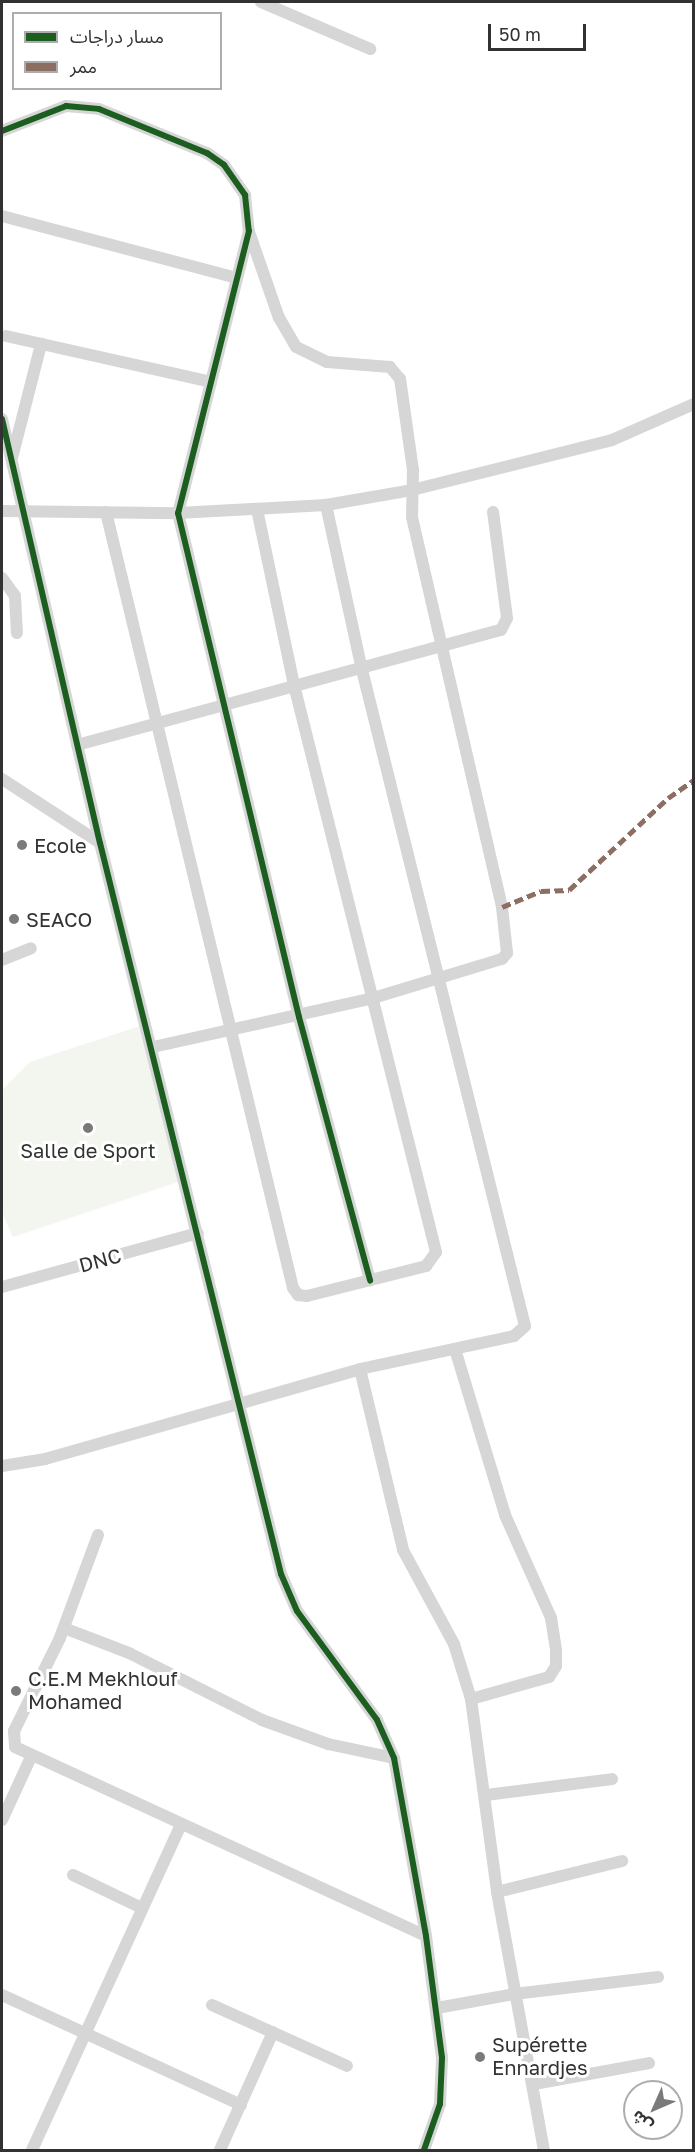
<!DOCTYPE html>
<meta charset="utf-8">
<style>
body{margin:0}
#map{position:relative;width:695px;height:2152px;overflow:hidden;background:#fff;font-family:"Golos Text","Noto Sans Arabic",sans-serif}
div>[style]{position:absolute}
.green>*{inset:0;background:#f2f6ee}
.street>*{height:12px;margin:-6px;padding:0 6px;transform-origin:6px;border-radius:6px;background:#d6d6d6}
.quiet>*{height:4.5px;margin-top:-2.25px;transform-origin:0;background:repeating-linear-gradient(90deg,#8d6e63 0 9px,transparent 0 13.5px)}
.cycleway>*{height:6px;margin:-3px;padding:0 3px;transform-origin:3px;border-radius:3px;background:#1b5e20}
.dots>*{width:16px;height:16px;translate:-50% -50%;box-sizing:border-box;border:3px solid #fff;border-radius:50%}
span{translate:-50% -50%;white-space:nowrap;text-align:center;line-height:1.15;-webkit-text-stroke:6px #fff;paint-order:stroke}
.poi-label{font-size:20px;color:#323232}
.left{translate:0 -50%;text-align:left}
.street-label{font-size:20px;color:#323232}
.frame{position:absolute;inset:0;border:3px solid #323232;pointer-events:none}
.legend{position:absolute;left:12px;top:12px;width:210px;height:78px;box-sizing:border-box;background:#fff;border:2px solid #adadad;margin:0;padding:8px 10px;list-style:none;font-size:18px;color:#323232}
.legend li{display:flex;align-items:center;gap:12px;height:30px}
.legend b{width:30px;border:2px solid #adadad}
.north{position:absolute;left:623px;top:2080px;width:60px;height:60px;box-sizing:border-box;background:#fff;border:2px solid #adadad;border-radius:50%;rotate:225deg;font-size:16px;font-weight:700;line-height:24px;text-align:center;color:#323232}
.north::after{content:'';display:block;margin:auto;width:21px;height:27px;background:#7a7a7a;clip-path:polygon(50% 0,100% 100%,50% 72%,0 100%)}
.scale{position:absolute;left:488px;top:24px;width:98px;height:27px;box-sizing:border-box;border:3px solid #323232;border-top:0;padding-left:8px;font-size:18px;line-height:21px;white-space:nowrap;color:#323232;-webkit-text-stroke:4px #fff;paint-order:stroke}
</style>
<div id="map">
<div class="green">
<i style="clip-path:polygon(146px 1024px,184px 1180px,13px 1237px,2px 1212px,2px 1090px,30px 1062px)"></i>
</div>
<div class="street">
<i style="left:261px;top:2px;width:119px;rotate:23.3deg"></i>
<i style="left:2px;top:131px;width:69px;rotate:-21.3deg"></i>
<i style="left:66px;top:106px;width:33px;rotate:5deg"></i>
<i style="left:99px;top:109px;width:117px;rotate:22.2deg"></i>
<i style="left:207px;top:153px;width:21px;rotate:35deg"></i>
<i style="left:224px;top:165px;width:37px;rotate:55deg"></i>
<i style="left:245px;top:195px;width:36px;rotate:84deg"></i>
<i style="left:249px;top:231px;width:291px;rotate:104.1deg"></i>
<i style="left:178px;top:513px;width:518px;rotate:76.5deg"></i>
<i style="left:299px;top:1017px;width:273px;rotate:74.9deg"></i>
<i style="left:2px;top:216px;width:243px;rotate:14.8deg"></i>
<i style="left:6px;top:336px;width:210px;rotate:12.6deg"></i>
<i style="left:2px;top:419px;width:435px;rotate:77deg"></i>
<i style="left:100px;top:843px;width:753px;rotate:76.09deg"></i>
<i style="left:281px;top:1574px;width:40px;rotate:66.6deg"></i>
<i style="left:297px;top:1611px;width:135px;rotate:53.7deg"></i>
<i style="left:377px;top:1720px;width:42px;rotate:65.9deg"></i>
<i style="left:394px;top:1758px;width:181px;rotate:79.8deg"></i>
<i style="left:426px;top:1936px;width:123px;rotate:82.5deg"></i>
<i style="left:442px;top:2058px;width:46px;rotate:92.5deg"></i>
<i style="left:440px;top:2104px;width:49px;rotate:109.2deg"></i>
<i style="left:12px;top:458px;width:118px;rotate:-75.7deg"></i>
<i style="left:2px;top:511px;width:176px;rotate:0.7deg"></i>
<i style="left:178px;top:513px;width:148px;rotate:-3.1deg"></i>
<i style="left:326px;top:505px;width:87px;rotate:-9.9deg"></i>
<i style="left:412px;top:490px;width:206px;rotate:-14deg"></i>
<i style="left:612px;top:440px;width:90px;rotate:-23.7deg"></i>
<i style="left:106px;top:512px;width:798px;rotate:76.45deg"></i>
<i style="left:293px;top:1288px;width:9px;rotate:54deg"></i>
<i style="left:298px;top:1295px;width:9px;rotate:6deg"></i>
<i style="left:307px;top:1296px;width:123px;rotate:-14.1deg"></i>
<i style="left:426px;top:1266px;width:17px;rotate:-54deg"></i>
<i style="left:436px;top:1252px;width:585px;rotate:-104.06deg"></i>
<i style="left:294px;top:685px;width:180px;rotate:-101.9deg"></i>
<i style="left:2px;top:578px;width:22px;rotate:54deg"></i>
<i style="left:15px;top:596px;width:37px;rotate:87deg"></i>
<i style="left:77px;top:745px;width:439px;rotate:-15.2deg"></i>
<i style="left:501px;top:630px;width:13px;rotate:-63deg"></i>
<i style="left:507px;top:618px;width:107px;rotate:-97.5deg"></i>
<i style="left:2px;top:779px;width:117px;rotate:33.1deg"></i>
<i style="left:2px;top:960px;width:31px;rotate:-22deg"></i>
<i style="left:153px;top:1047px;width:222px;rotate:-12.5deg"></i>
<i style="left:370px;top:999px;width:138px;rotate:-16.9deg"></i>
<i style="left:502px;top:959px;width:8px;rotate:-50deg"></i>
<i style="left:507px;top:953px;width:46px;rotate:-96.2deg"></i>
<i style="left:502px;top:907px;width:400px;rotate:-103deg"></i>
<i style="left:412px;top:517px;width:47px;rotate:-88.8deg"></i>
<i style="left:413px;top:470px;width:92px;rotate:-98.1deg"></i>
<i style="left:400px;top:379px;width:16px;rotate:-130deg"></i>
<i style="left:390px;top:367px;width:63px;rotate:-175.5deg"></i>
<i style="left:327px;top:362px;width:34px;rotate:-154deg"></i>
<i style="left:296px;top:347px;width:34px;rotate:-120deg"></i>
<i style="left:279px;top:318px;width:91px;rotate:-109.2deg"></i>
<i style="left:2px;top:1287px;width:203px;rotate:-15.4deg"></i>
<i style="left:455px;top:1349px;width:173px;rotate:73.2deg"></i>
<i style="left:505px;top:1515px;width:113px;rotate:65.9deg"></i>
<i style="left:551px;top:1618px;width:33px;rotate:81deg"></i>
<i style="left:556px;top:1651px;width:15px;rotate:90deg"></i>
<i style="left:556px;top:1666px;width:13px;rotate:122deg"></i>
<i style="left:549px;top:1677px;width:81px;rotate:164.2deg"></i>
<i style="left:360px;top:1369px;width:186px;rotate:76.6deg"></i>
<i style="left:403px;top:1550px;width:107px;rotate:61.5deg"></i>
<i style="left:454px;top:1644px;width:58px;rotate:72.8deg"></i>
<i style="left:471px;top:1699px;width:195px;rotate:82.3deg"></i>
<i style="left:497px;top:1892px;width:262px;rotate:79.7deg"></i>
<i style="left:2px;top:1466px;width:44px;rotate:-9.2deg"></i>
<i style="left:45px;top:1459px;width:328px;rotate:-15.9deg"></i>
<i style="left:360px;top:1369px;width:157px;rotate:-12.1deg"></i>
<i style="left:514px;top:1336px;width:15px;rotate:-42deg"></i>
<i style="left:525px;top:1326px;width:676px;rotate:-103.95deg"></i>
<i style="left:362px;top:670px;width:169px;rotate:-102.3deg"></i>
<i style="left:98px;top:1535px;width:110px;rotate:110.3deg"></i>
<i style="left:60px;top:1638px;width:104px;rotate:116.3deg"></i>
<i style="left:14px;top:1731px;width:16px;rotate:86deg"></i>
<i style="left:15px;top:1747px;width:452px;rotate:24.7deg"></i>
<i style="left:64px;top:1628px;width:70px;rotate:21deg"></i>
<i style="left:129px;top:1653px;width:149px;rotate:26.7deg"></i>
<i style="left:262px;top:1720px;width:70px;rotate:20deg"></i>
<i style="left:328px;top:1744px;width:67px;rotate:12deg"></i>
<i style="left:486px;top:1795px;width:127px;rotate:-7.2deg"></i>
<i style="left:2px;top:1820px;width:69px;rotate:-65.3deg"></i>
<i style="left:73px;top:1875px;width:76px;rotate:25.6deg"></i>
<i style="left:497px;top:1892px;width:129px;rotate:-13.9deg"></i>
<i style="left:2px;top:1995px;width:263px;rotate:24.7deg"></i>
<i style="left:212px;top:2005px;width:148px;rotate:24.3deg"></i>
<i style="left:437px;top:2008px;width:78px;rotate:-10.3deg"></i>
<i style="left:514px;top:1994px;width:145px;rotate:-6.7deg"></i>
<i style="left:534px;top:2084px;width:117px;rotate:-10.3deg"></i>
<i style="left:32px;top:2150px;width:358px;rotate:-65.4deg"></i>
<i style="left:220px;top:2150px;width:129px;rotate:-65.8deg"></i>
</div>
<div class="quiet">
<i style="left:502px;top:907px;width:42px;rotate:-22.3deg"></i>
<i style="left:541px;top:891px;width:28px;rotate:-2deg"></i>
<i style="left:569px;top:890px;width:135px;rotate:-42.9deg"></i>
<i style="left:668px;top:798px;width:32px;rotate:-35deg"></i>
</div>
<div class="cycleway">
<i style="left:2px;top:131px;width:69px;rotate:-21.3deg"></i>
<i style="left:66px;top:106px;width:33px;rotate:5deg"></i>
<i style="left:99px;top:109px;width:117px;rotate:22.2deg"></i>
<i style="left:207px;top:153px;width:21px;rotate:35deg"></i>
<i style="left:224px;top:165px;width:37px;rotate:55deg"></i>
<i style="left:245px;top:195px;width:36px;rotate:84deg"></i>
<i style="left:249px;top:231px;width:291px;rotate:104.1deg"></i>
<i style="left:178px;top:513px;width:518px;rotate:76.5deg"></i>
<i style="left:299px;top:1017px;width:273px;rotate:74.9deg"></i>
<i style="left:2px;top:419px;width:435px;rotate:77deg"></i>
<i style="left:100px;top:843px;width:753px;rotate:76.09deg"></i>
<i style="left:281px;top:1574px;width:40px;rotate:66.6deg"></i>
<i style="left:297px;top:1611px;width:135px;rotate:53.7deg"></i>
<i style="left:377px;top:1720px;width:42px;rotate:65.9deg"></i>
<i style="left:394px;top:1758px;width:181px;rotate:79.8deg"></i>
<i style="left:426px;top:1936px;width:123px;rotate:82.5deg"></i>
<i style="left:442px;top:2058px;width:46px;rotate:92.5deg"></i>
<i style="left:440px;top:2104px;width:49px;rotate:109.2deg"></i>
</div>
<div class="dots">
<i style="left:22px;top:845px;background:#7a7a7a"></i>
<i style="left:14px;top:919px;background:#7a7a7a"></i>
<i style="left:88px;top:1128px;background:#7a7a7a"></i>
<i style="left:16px;top:1691px;background:#7a7a7a"></i>
<i style="left:480px;top:2057px;background:#7a7a7a"></i>
</div>
<div class="poi-label">
<span class="left" style="left:34px;top:845px">Ecole</span>
<span class="left" style="left:26px;top:919px">SEACO</span>
<span style="left:88px;top:1150px">Salle de Sport</span>
<span class="left" style="left:28px;top:1690px">C.E.M Mekhlouf<br>Mohamed</span>
<span class="left" style="left:492px;top:2056px">Supérette<br>Ennardjes</span>
</div>
<div class="street-label">
<span style="left:100px;top:1260px;rotate:-15deg">DNC</span>
</div>
<div class="frame"></div>
<ul class="legend">
<li><b style="height:8px;background:#1b5e20"></b>مسار دراجات</li>
<li><b style="height:8px;background:#8d6e63"></b>ممر</li>
</ul>
<div class="north">ش</div>
<div class="scale">50 m</div>
</div>
